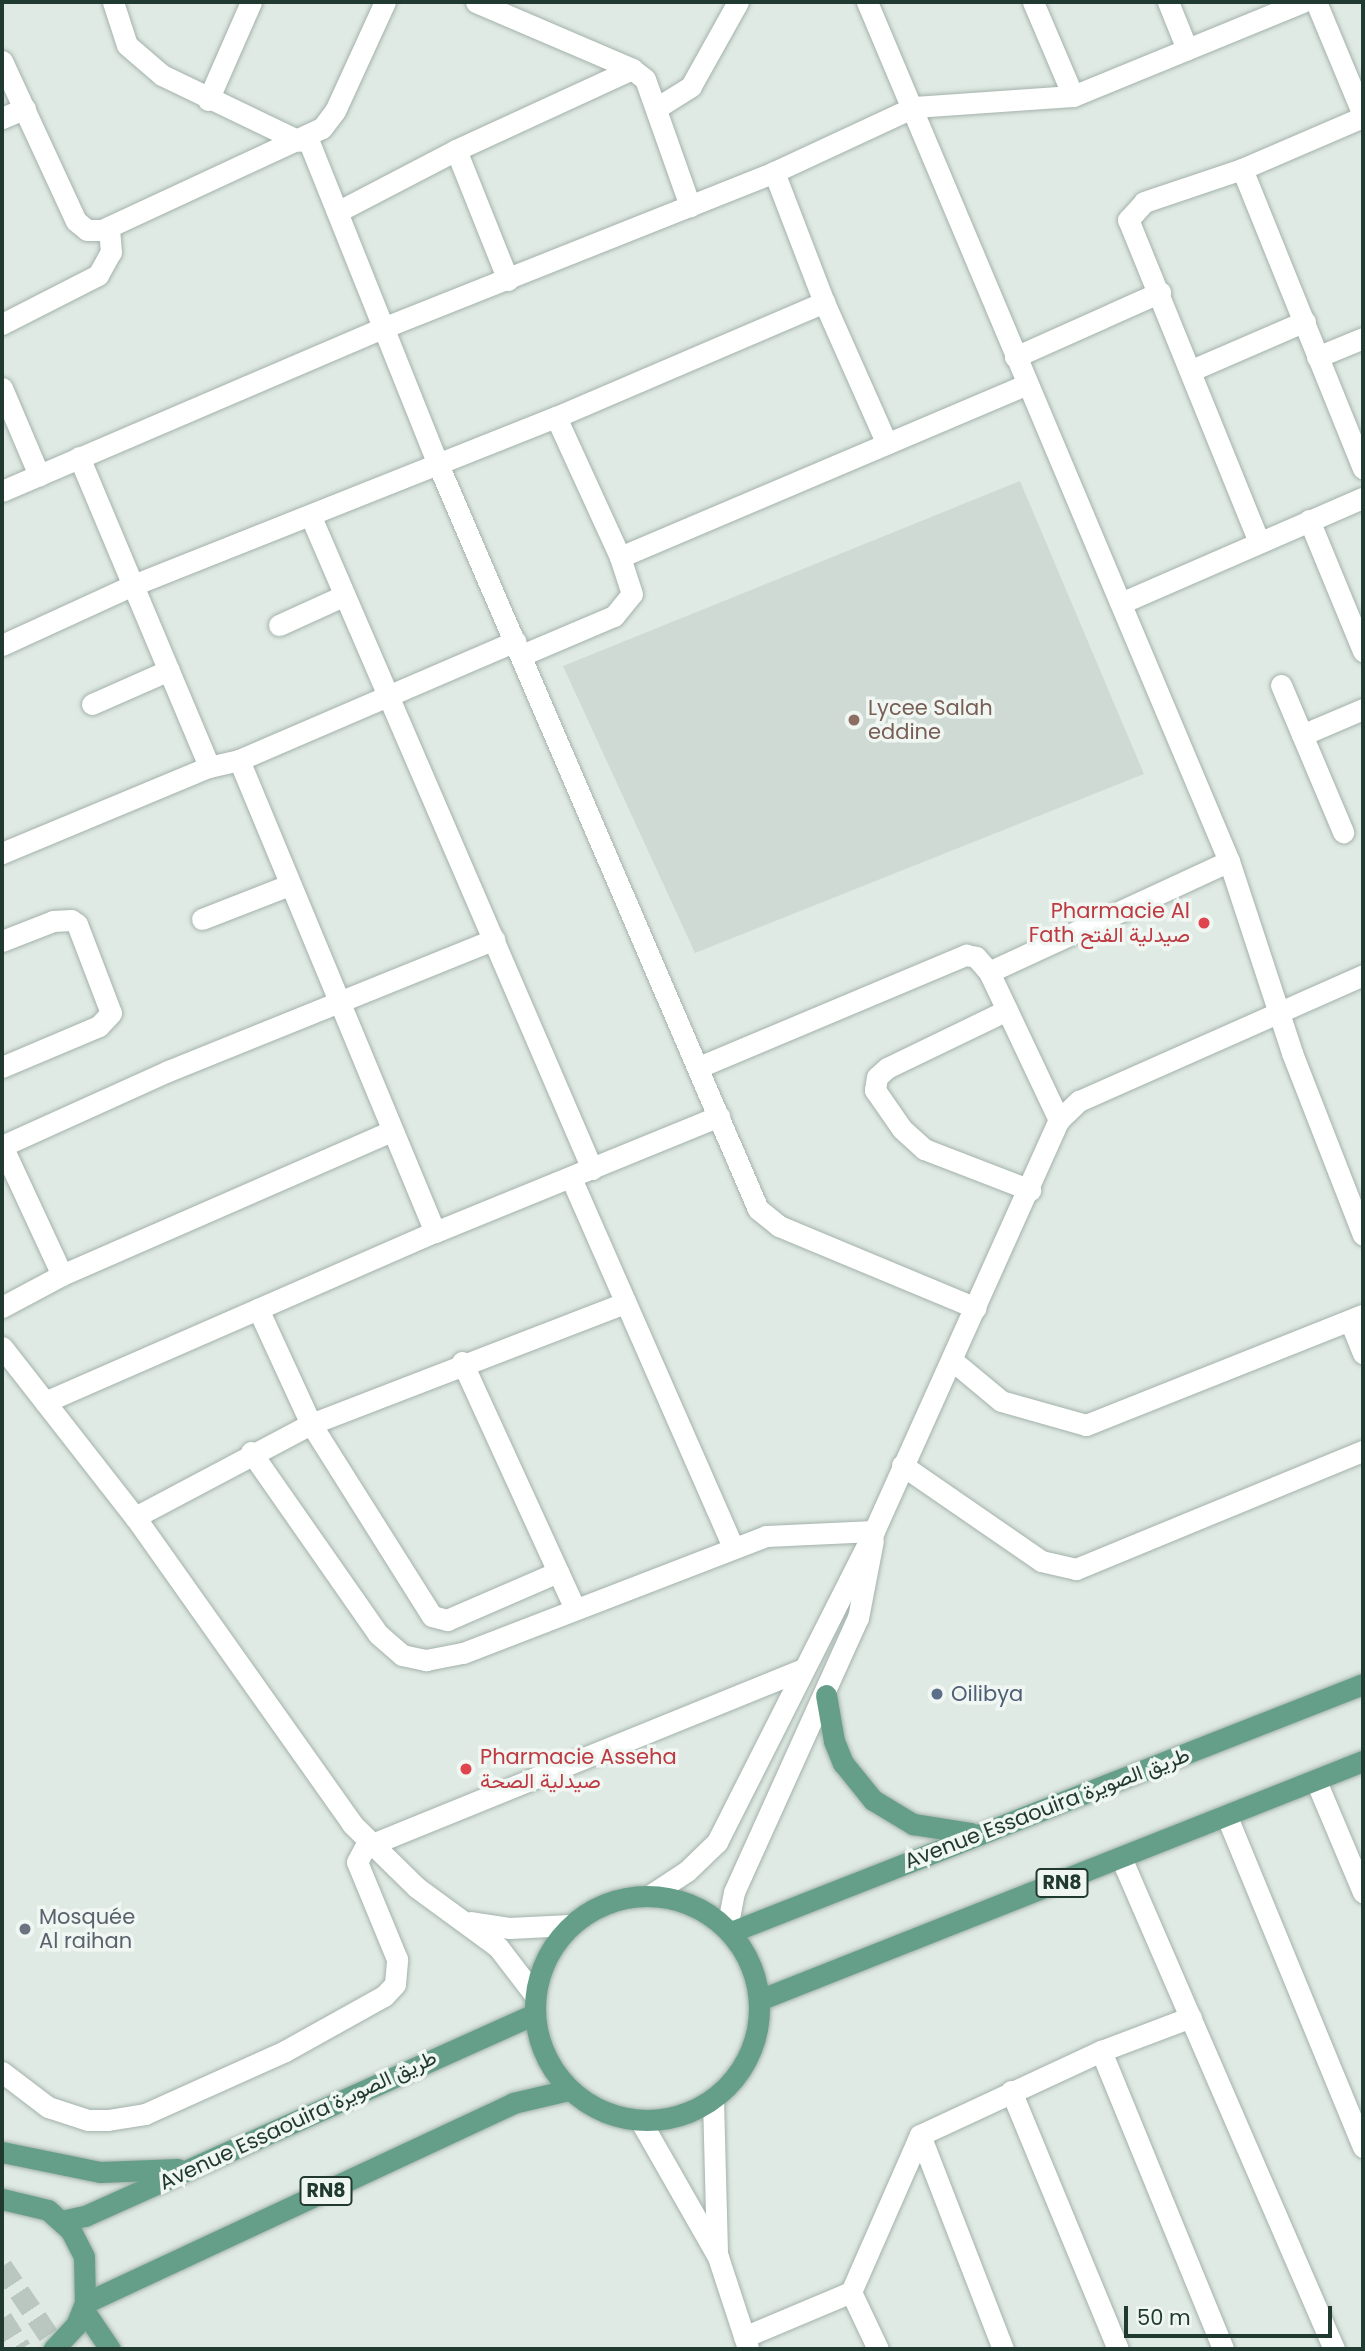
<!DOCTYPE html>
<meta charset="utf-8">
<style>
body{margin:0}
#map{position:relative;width:1365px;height:2351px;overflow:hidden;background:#e0eae4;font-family:Poppins,Vazirmatn,sans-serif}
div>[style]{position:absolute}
.built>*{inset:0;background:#cedad3}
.major-tunnel>*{height:21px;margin-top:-10.5px;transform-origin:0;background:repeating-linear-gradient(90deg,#bac7c0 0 21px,transparent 0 31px)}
.roads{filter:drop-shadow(0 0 2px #a3b2ab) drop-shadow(0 0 2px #a3b2ab)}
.minor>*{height:21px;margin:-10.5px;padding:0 10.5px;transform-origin:10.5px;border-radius:10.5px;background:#fff}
.major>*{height:21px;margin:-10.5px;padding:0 10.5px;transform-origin:10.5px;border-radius:10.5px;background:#659f8a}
.major>.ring{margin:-10.5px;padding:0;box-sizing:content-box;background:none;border:21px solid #659f8a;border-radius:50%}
.dots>*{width:19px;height:19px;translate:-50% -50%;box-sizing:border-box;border:4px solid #f0f7f3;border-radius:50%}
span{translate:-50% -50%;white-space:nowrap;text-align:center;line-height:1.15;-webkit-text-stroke:7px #f0f7f3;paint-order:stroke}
.shield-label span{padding:2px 5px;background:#f0f7f3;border:2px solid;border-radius:5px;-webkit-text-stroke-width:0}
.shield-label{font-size:19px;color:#213a31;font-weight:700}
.education-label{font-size:21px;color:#785e54}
.left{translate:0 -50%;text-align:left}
.health-label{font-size:21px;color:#be3a42}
.right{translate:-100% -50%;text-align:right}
.service-label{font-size:21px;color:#4e5e75}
.street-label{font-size:21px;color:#213a31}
.worship-label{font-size:21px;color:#5b616d}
.frame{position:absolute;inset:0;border:4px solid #213a31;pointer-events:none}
.scale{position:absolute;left:1124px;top:2306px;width:208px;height:32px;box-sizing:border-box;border:4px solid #213a31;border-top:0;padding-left:9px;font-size:21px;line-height:24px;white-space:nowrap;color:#213a31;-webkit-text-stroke:5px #f0f7f3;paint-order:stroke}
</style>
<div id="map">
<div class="built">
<i style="clip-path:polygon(1020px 481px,1144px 774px,695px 953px,563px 666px)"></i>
</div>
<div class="major-tunnel">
<i style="left:2px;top:2266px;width:100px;rotate:56deg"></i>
<i style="left:2px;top:2318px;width:36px;rotate:58deg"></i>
</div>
<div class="roads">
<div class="minor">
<i style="left:113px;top:2px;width:45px;rotate:72deg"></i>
<i style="left:127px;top:45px;width:46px;rotate:40.6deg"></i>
<i style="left:162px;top:75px;width:152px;rotate:25.7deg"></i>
<i style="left:476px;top:2px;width:170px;rotate:23.2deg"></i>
<i style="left:632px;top:69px;width:16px;rotate:38deg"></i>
<i style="left:645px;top:79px;width:135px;rotate:70.5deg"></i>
<i style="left:867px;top:2px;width:932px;rotate:67.15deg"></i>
<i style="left:1229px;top:861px;width:202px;rotate:71.8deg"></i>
<i style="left:1292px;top:1053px;width:195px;rotate:68.7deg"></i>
<i style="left:1033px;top:2px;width:102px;rotate:66.9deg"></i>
<i style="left:1168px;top:2px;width:51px;rotate:68deg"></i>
<i style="left:1316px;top:2px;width:122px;rotate:67.4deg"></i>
<i style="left:2px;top:61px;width:176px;rotate:65.2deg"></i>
<i style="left:76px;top:221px;width:14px;rotate:39deg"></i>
<i style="left:87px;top:230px;width:15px"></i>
<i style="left:102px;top:230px;width:242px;rotate:-24.9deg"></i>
<i style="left:322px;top:128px;width:21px;rotate:-53deg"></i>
<i style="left:335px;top:111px;width:120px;rotate:-65.4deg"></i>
<i style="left:208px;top:100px;width:107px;rotate:-66.3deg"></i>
<i style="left:658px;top:107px;width:39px;rotate:-32deg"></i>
<i style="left:691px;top:86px;width:96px;rotate:-60.8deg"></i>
<i style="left:2px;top:118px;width:25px;rotate:-23deg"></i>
<i style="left:307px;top:137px;width:350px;rotate:68.2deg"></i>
<i style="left:437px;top:462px;width:813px;rotate:66.75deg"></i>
<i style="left:758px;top:1209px;width:27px;rotate:39deg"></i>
<i style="left:779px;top:1226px;width:213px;rotate:22.6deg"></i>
<i style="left:456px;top:150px;width:140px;rotate:68.2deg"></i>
<i style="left:1242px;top:169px;width:323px;rotate:68deg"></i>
<i style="left:774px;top:172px;width:139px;rotate:69deg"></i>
<i style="left:824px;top:302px;width:155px;rotate:66.1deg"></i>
<i style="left:337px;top:212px;width:134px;rotate:-27.5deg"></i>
<i style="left:456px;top:150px;width:194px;rotate:-24.7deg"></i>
<i style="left:2px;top:324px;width:108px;rotate:-27deg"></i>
<i style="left:98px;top:275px;width:26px;rotate:-61deg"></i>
<i style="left:111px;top:252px;width:25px;rotate:-95deg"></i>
<i style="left:1015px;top:357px;width:159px;rotate:-24.1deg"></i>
<i style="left:1317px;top:357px;width:50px;rotate:-22.4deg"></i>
<i style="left:1192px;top:370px;width:123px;rotate:-23.4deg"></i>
<i style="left:2px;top:388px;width:95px;rotate:67deg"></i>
<i style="left:79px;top:457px;width:336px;rotate:67.2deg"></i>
<i style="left:2px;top:491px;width:417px;rotate:-23.2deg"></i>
<i style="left:385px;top:327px;width:419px;rotate:-21.7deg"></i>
<i style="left:774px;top:172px;width:154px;rotate:-24.9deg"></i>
<i style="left:914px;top:107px;width:159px;rotate:-4deg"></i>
<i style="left:1073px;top:96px;width:248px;rotate:-22.3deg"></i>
<i style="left:311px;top:517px;width:710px;rotate:66.68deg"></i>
<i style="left:1309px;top:520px;width:142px;rotate:67.6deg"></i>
<i style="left:1259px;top:542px;width:348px;rotate:-112.1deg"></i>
<i style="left:1128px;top:220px;width:24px;rotate:-48deg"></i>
<i style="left:1144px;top:202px;width:103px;rotate:-18.6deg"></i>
<i style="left:1242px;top:169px;width:132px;rotate:-23.3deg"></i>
<i style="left:620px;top:557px;width:442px;rotate:-23deg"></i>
<i style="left:1121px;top:603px;width:264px;rotate:-23.5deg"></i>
<i style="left:279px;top:625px;width:72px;rotate:-24.4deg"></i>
<i style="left:2px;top:645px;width:144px;rotate:-24.6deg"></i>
<i style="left:133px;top:585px;width:455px;rotate:-21.7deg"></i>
<i style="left:556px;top:417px;width:292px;rotate:-23.2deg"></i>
<i style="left:522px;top:655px;width:100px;rotate:-23deg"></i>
<i style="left:614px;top:616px;width:28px;rotate:-51deg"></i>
<i style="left:632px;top:594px;width:39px;rotate:-108deg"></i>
<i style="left:620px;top:557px;width:154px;rotate:-114.6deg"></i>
<i style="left:1281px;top:685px;width:160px;rotate:67.1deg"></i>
<i style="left:92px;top:704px;width:84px;rotate:-23.8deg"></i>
<i style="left:1302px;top:735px;width:66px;rotate:-23.1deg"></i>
<i style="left:239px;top:760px;width:511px;rotate:67.45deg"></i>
<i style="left:2px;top:853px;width:224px;rotate:-22.6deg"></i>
<i style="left:209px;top:767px;width:31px;rotate:-13deg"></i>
<i style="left:239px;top:760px;width:301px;rotate:-23.3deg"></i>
<i style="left:202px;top:919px;width:93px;rotate:-21.3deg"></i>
<i style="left:2px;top:941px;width:55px;rotate:-21.4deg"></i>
<i style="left:53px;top:921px;width:18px;rotate:-3deg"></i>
<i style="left:71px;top:920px;width:7px;rotate:34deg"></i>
<i style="left:77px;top:924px;width:95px;rotate:69.1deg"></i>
<i style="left:111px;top:1013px;width:18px;rotate:133deg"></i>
<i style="left:99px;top:1026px;width:105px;rotate:157.1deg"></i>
<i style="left:989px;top:972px;width:264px;rotate:-24.8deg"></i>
<i style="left:1007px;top:1010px;width:133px;rotate:154.2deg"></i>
<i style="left:887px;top:1068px;width:13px;rotate:138deg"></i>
<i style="left:877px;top:1077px;width:13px;rotate:99deg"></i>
<i style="left:875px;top:1090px;width:47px;rotate:55.3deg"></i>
<i style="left:902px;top:1129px;width:30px;rotate:42deg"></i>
<i style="left:924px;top:1149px;width:114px;rotate:21.1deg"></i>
<i style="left:699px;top:1067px;width:290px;rotate:-22.8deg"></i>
<i style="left:966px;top:955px;width:10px;rotate:11deg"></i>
<i style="left:976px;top:957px;width:20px;rotate:49deg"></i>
<i style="left:989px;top:972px;width:164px;rotate:64.7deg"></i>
<i style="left:571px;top:1178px;width:403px;rotate:66.3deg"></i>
<i style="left:62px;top:1275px;width:142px;rotate:-114.9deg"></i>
<i style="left:2px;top:1146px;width:182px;rotate:-24.3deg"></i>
<i style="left:168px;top:1071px;width:352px;rotate:-22deg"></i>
<i style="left:2px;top:1307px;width:68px;rotate:-28.1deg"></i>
<i style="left:62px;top:1275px;width:358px;rotate:-23.6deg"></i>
<i style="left:258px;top:1309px;width:127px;rotate:65.3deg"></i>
<i style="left:311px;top:1424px;width:227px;rotate:57.8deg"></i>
<i style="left:432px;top:1616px;width:16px;rotate:15deg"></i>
<i style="left:447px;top:1620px;width:121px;rotate:-23.4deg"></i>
<i style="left:1350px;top:1321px;width:35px;rotate:68deg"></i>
<i style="left:2px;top:1347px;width:216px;rotate:52deg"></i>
<i style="left:135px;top:1517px;width:376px;rotate:54.7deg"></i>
<i style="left:352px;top:1824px;width:90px;rotate:44.5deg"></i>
<i style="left:416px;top:1887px;width:102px;rotate:36.2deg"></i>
<i style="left:498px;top:1947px;width:59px;rotate:52.5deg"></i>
<i style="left:953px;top:1361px;width:62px;rotate:39.8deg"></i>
<i style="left:1001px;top:1401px;width:88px;rotate:15.8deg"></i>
<i style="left:1086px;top:1425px;width:298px;rotate:-21.7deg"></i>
<i style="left:462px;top:1362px;width:269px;rotate:65.4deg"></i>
<i style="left:45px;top:1402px;width:425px;rotate:-23.6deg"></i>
<i style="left:435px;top:1232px;width:307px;rotate:-22.2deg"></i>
<i style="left:251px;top:1452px;width:222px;rotate:55.1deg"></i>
<i style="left:378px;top:1634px;width:32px;rotate:41deg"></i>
<i style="left:402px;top:1655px;width:25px;rotate:12deg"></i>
<i style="left:426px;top:1660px;width:38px;rotate:-11deg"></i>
<i style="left:463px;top:1653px;width:325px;rotate:-21.1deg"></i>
<i style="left:766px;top:1536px;width:108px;rotate:-2.7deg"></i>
<i style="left:902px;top:1465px;width:169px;rotate:34.6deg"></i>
<i style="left:1041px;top:1561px;width:36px;rotate:13deg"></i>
<i style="left:1076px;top:1569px;width:310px;rotate:-22.4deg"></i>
<i style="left:135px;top:1517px;width:199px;rotate:-27.9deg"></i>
<i style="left:311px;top:1424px;width:337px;rotate:-21.1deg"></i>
<i style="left:1316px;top:1781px;width:121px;rotate:67.1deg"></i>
<i style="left:1227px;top:1817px;width:357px;rotate:67.6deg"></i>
<i style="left:1122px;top:1860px;width:533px;rotate:66.56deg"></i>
<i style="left:649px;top:1896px;width:45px;rotate:-33.3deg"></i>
<i style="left:687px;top:1871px;width:42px;rotate:-44deg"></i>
<i style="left:717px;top:1842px;width:348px;rotate:-63.2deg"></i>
<i style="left:874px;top:1531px;width:451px;rotate:-65.8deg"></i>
<i style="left:1059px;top:1120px;width:28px;rotate:-44deg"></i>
<i style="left:1079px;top:1101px;width:311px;rotate:-23.9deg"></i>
<i style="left:471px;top:1922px;width:38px;rotate:9deg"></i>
<i style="left:509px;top:1928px;width:61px;rotate:-2.8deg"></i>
<i style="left:727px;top:1928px;width:37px;rotate:-79deg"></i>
<i style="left:734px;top:1892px;width:301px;rotate:-65.7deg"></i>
<i style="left:858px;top:1618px;width:79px;rotate:-79.1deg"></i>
<i style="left:1101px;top:2051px;width:322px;rotate:67.7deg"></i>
<i style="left:2px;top:2072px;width:58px;rotate:37.3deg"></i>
<i style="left:48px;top:2107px;width:42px;rotate:18deg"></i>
<i style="left:88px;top:2120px;width:20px"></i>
<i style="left:108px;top:2120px;width:37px;rotate:-9deg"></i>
<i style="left:145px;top:2114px;width:154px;rotate:-24.2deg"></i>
<i style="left:285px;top:2051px;width:113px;rotate:-29.1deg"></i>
<i style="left:384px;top:1996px;width:16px;rotate:-47deg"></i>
<i style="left:395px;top:1984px;width:25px;rotate:-85deg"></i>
<i style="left:397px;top:1959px;width:105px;rotate:-112.4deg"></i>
<i style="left:357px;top:1862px;width:17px;rotate:-62deg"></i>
<i style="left:365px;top:1847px;width:473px;rotate:-22.1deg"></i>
<i style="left:1011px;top:2091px;width:279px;rotate:67.5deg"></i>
<i style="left:713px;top:2099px;width:152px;rotate:88.5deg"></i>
<i style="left:640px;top:2120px;width:158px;rotate:60.3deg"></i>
<i style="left:718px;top:2257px;width:96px;rotate:71.8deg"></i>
<i style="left:920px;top:2135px;width:230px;rotate:68.8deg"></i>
<i style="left:851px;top:2292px;width:63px;rotate:64.7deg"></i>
<i style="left:744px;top:2337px;width:116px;rotate:-22.8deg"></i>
<i style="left:851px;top:2292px;width:171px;rotate:-66.3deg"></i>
<i style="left:920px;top:2135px;width:200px;rotate:-24.9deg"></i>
<i style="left:1101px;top:2051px;width:96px;rotate:-20.7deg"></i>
</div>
<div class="major">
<i style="left:826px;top:1695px;width:47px;rotate:80.1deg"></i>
<i style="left:834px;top:1741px;width:24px;rotate:68deg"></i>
<i style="left:843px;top:1763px;width:48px;rotate:51deg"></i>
<i style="left:873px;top:1800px;width:47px;rotate:31deg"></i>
<i style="left:913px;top:1824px;width:59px;rotate:8.8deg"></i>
<i class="ring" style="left:535px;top:1896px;width:203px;height:203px"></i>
<i style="left:731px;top:1932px;width:679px;rotate:-21.43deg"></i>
<i style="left:759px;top:2000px;width:650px;rotate:-21.59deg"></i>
<i style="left:2px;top:2152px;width:100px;rotate:11.5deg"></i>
<i style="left:100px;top:2172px;width:78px;rotate:-2.2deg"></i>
<i style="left:2px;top:2199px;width:47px;rotate:13.4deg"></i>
<i style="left:48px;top:2210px;width:31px;rotate:42deg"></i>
<i style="left:71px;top:2231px;width:29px;rotate:63deg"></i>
<i style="left:84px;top:2257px;width:46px;rotate:88.8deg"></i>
<i style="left:85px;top:2303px;width:24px;rotate:112deg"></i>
<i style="left:76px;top:2325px;width:33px;rotate:133deg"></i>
<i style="left:61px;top:2221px;width:25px;rotate:-12deg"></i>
<i style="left:85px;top:2216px;width:492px;rotate:-24.2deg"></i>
<i style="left:85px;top:2303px;width:472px;rotate:-25deg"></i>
<i style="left:513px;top:2103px;width:57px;rotate:-13.1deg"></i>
<i style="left:83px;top:2309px;width:48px;rotate:56deg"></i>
</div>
</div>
<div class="dots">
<i style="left:854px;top:720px;background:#8d6e63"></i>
<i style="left:1204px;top:923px;background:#e0444e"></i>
<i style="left:937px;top:1694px;background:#5c6f8a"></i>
<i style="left:466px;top:1769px;background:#e0444e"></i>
<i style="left:25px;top:1929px;background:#6b7280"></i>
</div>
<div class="shield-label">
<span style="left:1062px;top:1883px">RN8</span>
<span style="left:326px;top:2191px">RN8</span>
</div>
<div class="education-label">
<span class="left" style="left:868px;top:720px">Lycee Salah<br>eddine</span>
</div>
<div class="health-label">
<span class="right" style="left:1190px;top:923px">Pharmacie Al<br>Fath صيدلية الفتح</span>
<span class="left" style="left:480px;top:1769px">Pharmacie Asseha<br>صيدلية الصحة</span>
</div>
<div class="service-label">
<span class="left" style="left:951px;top:1694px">Oilibya</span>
</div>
<div class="street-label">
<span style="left:1047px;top:1808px;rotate:-21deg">Avenue Essaouira طريق الصويرة</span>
<span style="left:298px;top:2120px;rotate:-25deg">Avenue Essaouira طريق الصويرة</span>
</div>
<div class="worship-label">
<span class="left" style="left:39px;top:1929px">Mosquée<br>Al raihan</span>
</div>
<div class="frame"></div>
<div class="scale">50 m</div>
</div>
